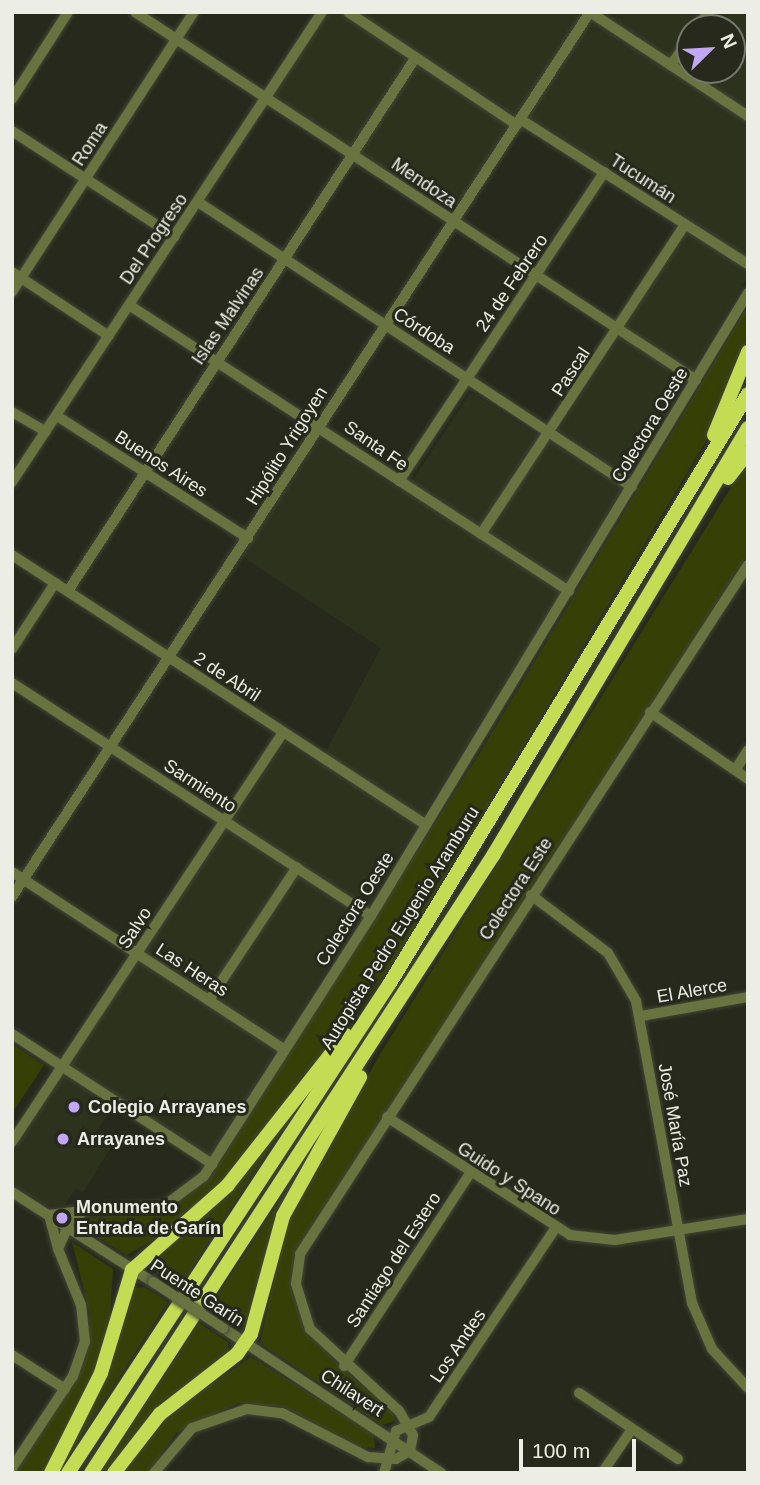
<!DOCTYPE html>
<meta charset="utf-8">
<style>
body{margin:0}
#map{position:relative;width:760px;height:1485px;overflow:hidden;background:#26291b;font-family:Helvetica,sans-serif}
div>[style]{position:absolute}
.built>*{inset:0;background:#2d321d}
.green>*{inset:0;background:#363f06}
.roads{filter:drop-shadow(0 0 2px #424537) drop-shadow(0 0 2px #424537)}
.minor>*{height:10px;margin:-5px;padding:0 5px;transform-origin:5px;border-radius:5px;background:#687340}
.highway>*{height:14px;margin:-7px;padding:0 7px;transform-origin:7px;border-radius:7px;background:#c4dc53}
.bridges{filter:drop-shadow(0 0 2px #424537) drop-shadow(0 0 2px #424537)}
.minor-bridge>*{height:10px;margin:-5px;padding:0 5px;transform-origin:5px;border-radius:5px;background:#687340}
.dots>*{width:19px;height:19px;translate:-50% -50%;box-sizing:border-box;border:4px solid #26291b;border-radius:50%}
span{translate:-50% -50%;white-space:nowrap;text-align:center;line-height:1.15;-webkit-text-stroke:6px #26291b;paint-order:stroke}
.street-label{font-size:18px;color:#eceee5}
.poi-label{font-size:18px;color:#eceee5;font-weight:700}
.left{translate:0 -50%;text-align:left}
.frame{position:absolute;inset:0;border:14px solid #eceee5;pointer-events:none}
.north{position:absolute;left:676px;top:14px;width:70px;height:70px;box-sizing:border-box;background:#26291b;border:2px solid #75786c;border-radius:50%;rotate:66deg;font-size:19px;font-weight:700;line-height:28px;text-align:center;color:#eceee5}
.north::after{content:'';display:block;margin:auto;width:24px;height:32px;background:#c0a8f4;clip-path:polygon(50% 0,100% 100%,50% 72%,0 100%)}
.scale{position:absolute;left:519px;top:1439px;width:117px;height:32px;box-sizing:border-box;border:4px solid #eceee5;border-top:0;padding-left:9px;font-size:21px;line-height:24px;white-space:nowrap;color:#eceee5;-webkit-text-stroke:5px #26291b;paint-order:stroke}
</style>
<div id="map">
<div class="built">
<i style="clip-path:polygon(evenodd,328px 12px,748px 12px,748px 276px,567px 583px,210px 1157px,68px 1065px,285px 742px,319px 764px,381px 648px,242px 556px,320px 439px,404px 493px,471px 392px,550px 444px,692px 223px,518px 109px,452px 214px,273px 97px,328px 12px,690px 28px,732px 28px,732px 70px,690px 70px,690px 28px)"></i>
<i style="clip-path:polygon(64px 1072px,114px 1104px,96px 1133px,113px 1144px,83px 1192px,76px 1188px,64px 1206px,45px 1205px,12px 1184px,12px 1154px)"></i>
</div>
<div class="green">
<i style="clip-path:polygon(748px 306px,748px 345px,705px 443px,390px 968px,239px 1165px,175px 1227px,127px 1255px,87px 1231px,85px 1219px,168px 1209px,209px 1179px,481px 751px)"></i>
<i style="clip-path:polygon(748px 460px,748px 554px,294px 1255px,292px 1289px,303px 1324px,338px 1365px,393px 1411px,395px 1421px,382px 1425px,260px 1343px,287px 1220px,379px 1056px)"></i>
<i style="clip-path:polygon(12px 1044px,44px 1065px,12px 1113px)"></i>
<i style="clip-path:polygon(306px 1093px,178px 1289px,158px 1276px,152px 1262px)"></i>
<i style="clip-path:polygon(320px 1139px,249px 1320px,243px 1326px,228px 1323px,209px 1309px)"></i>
<i style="clip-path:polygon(72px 1242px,113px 1269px,108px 1345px,47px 1473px,15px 1473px,85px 1358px,90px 1314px)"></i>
<i style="clip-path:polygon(145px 1287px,168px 1302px,57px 1473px,104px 1381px,133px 1288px)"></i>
<i style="clip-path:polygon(199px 1323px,228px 1342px,228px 1354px,109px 1473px,100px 1473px)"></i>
<i style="clip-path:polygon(251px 1357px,373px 1433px,375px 1448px,358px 1447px,284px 1407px,238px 1403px,176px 1433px,148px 1473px,119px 1473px,173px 1411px)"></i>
</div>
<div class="roads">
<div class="minor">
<i style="left:135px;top:12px;width:671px;rotate:33.26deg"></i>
<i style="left:348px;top:12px;width:203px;rotate:33.8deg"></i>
<i style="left:590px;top:12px;width:189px;rotate:33.4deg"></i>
<i style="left:697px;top:28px;width:19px;rotate:-55deg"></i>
<i style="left:671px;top:65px;width:33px;rotate:-55deg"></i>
<i style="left:12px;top:99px;width:103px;rotate:-57.2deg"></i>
<i style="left:520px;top:119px;width:270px;rotate:32.5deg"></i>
<i style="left:12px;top:131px;width:194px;rotate:33deg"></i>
<i style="left:198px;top:202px;width:519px;rotate:33.29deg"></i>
<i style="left:12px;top:272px;width:116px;rotate:33.4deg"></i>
<i style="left:12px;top:292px;width:334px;rotate:-57deg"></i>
<i style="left:129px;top:305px;width:525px;rotate:33.02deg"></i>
<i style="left:12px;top:412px;width:39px;rotate:30deg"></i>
<i style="left:57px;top:416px;width:227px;rotate:32.6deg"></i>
<i style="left:399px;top:481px;width:371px;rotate:-56.4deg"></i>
<i style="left:12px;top:482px;width:563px;rotate:-56.59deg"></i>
<i style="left:481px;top:534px;width:370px;rotate:-56.6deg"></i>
<i style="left:12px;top:555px;width:494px;rotate:33.1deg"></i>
<i style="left:68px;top:591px;width:637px;rotate:-56.91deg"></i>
<i style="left:12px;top:649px;width:79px;rotate:-56.9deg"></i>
<i style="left:12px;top:683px;width:428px;rotate:33deg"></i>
<i style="left:650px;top:712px;width:119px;rotate:34.4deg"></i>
<i style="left:736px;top:769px;width:22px;rotate:-58deg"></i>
<i style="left:12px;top:872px;width:325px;rotate:33.1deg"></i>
<i style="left:531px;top:895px;width:96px;rotate:37deg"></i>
<i style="left:608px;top:953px;width:56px;rotate:59.7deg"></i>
<i style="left:636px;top:1001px;width:307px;rotate:79.5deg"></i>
<i style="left:692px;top:1303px;width:50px;rotate:66.5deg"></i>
<i style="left:712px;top:1349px;width:53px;rotate:47.3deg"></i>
<i style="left:12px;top:897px;width:1057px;rotate:-56.85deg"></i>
<i style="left:209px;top:1000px;width:159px;rotate:-56.5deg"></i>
<i style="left:641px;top:1016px;width:109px;rotate:-10.1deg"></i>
<i style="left:12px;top:1034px;width:239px;rotate:33deg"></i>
<i style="left:387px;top:1117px;width:218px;rotate:32.8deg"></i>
<i style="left:570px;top:1235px;width:45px;rotate:6.3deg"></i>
<i style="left:615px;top:1240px;width:135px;rotate:-9deg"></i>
<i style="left:12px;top:1142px;width:491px;rotate:-56.5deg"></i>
<i style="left:12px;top:1192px;width:167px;rotate:32.6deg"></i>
<i style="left:49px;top:1215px;width:33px;rotate:-7deg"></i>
<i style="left:49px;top:1215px;width:35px;rotate:75deg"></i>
<i style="left:223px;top:1328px;width:262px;rotate:33.6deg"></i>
<i style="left:12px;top:1355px;width:63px;rotate:32.7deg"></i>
<i style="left:344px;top:1366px;width:232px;rotate:-56.8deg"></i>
<i style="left:579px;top:1393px;width:119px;rotate:33.7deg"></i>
<i style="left:12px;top:1468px;width:110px;rotate:-56.5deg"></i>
<i style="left:73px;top:1376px;width:36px;rotate:-71deg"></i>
<i style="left:85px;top:1342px;width:37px;rotate:-96deg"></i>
<i style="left:81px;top:1305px;width:61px;rotate:-112.3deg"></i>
<i style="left:58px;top:1249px;width:32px;rotate:-66deg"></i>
<i style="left:71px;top:1220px;width:18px;rotate:-34deg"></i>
<i style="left:86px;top:1210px;width:78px;rotate:-2.9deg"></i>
<i style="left:164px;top:1206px;width:50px;rotate:-36.9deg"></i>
<i style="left:204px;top:1176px;width:309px;rotate:-57.3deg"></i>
<i style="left:371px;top:916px;width:728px;rotate:-58.82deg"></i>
<i style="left:154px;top:1473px;width:59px;rotate:-49.8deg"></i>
<i style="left:192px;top:1428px;width:58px;rotate:-19.1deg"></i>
<i style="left:247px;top:1409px;width:35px;rotate:7deg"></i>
<i style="left:282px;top:1413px;width:97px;rotate:27.1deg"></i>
<i style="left:368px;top:1457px;width:28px;rotate:4deg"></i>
<i style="left:396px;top:1459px;width:16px;rotate:-30deg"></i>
<i style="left:410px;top:1451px;width:16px;rotate:-79deg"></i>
<i style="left:413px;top:1435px;width:28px;rotate:-120deg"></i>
<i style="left:399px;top:1411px;width:121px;rotate:-137.3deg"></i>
<i style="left:310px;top:1329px;width:47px;rotate:-107.3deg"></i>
<i style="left:296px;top:1284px;width:30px;rotate:-82deg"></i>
<i style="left:300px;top:1254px;width:822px;rotate:-56.97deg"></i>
<i style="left:384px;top:1473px;width:44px;rotate:-74.1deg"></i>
<i style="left:396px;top:1431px;width:36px;rotate:-23deg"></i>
<i style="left:429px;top:1417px;width:226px;rotate:-56.2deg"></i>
<i style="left:602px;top:1473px;width:53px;rotate:-55.7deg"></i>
</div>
<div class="highway">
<i style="left:714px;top:435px;width:90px;rotate:-67.7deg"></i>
<i style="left:728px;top:478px;width:33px;rotate:-52deg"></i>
<i style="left:51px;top:1473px;width:112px;rotate:-63.4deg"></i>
<i style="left:101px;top:1373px;width:108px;rotate:-73.2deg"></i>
<i style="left:132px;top:1270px;width:127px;rotate:-41.5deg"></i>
<i style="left:227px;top:1186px;width:192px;rotate:-51.8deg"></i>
<i style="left:68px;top:1473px;width:586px;rotate:-56.69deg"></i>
<i style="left:390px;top:983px;width:689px;rotate:-58.71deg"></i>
<i style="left:91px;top:1473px;width:739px;rotate:-56.93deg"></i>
<i style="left:494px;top:854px;width:496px;rotate:-59.2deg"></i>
<i style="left:114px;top:1473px;width:75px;rotate:-52.1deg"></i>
<i style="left:160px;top:1414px;width:98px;rotate:-37.9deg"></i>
<i style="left:237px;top:1354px;width:24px;rotate:-55deg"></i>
<i style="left:251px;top:1334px;width:122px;rotate:-74.8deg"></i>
<i style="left:283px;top:1216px;width:159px;rotate:-61deg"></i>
</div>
</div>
<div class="bridges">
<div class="minor-bridge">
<i style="left:153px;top:1282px;width:84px;rotate:33.3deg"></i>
</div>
</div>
<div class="dots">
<i style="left:74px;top:1107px;background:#c0a8f4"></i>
<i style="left:63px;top:1139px;background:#c0a8f4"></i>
<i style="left:62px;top:1218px;background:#c0a8f4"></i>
</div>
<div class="street-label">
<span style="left:90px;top:144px;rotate:-57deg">Roma</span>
<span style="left:643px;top:179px;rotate:33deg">Tucumán</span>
<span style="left:424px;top:183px;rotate:34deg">Mendoza</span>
<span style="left:154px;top:239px;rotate:-56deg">Del Progreso</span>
<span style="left:512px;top:283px;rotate:-56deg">24 de Febrero</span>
<span style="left:228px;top:316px;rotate:-56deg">Islas Malvinas</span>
<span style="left:424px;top:331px;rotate:33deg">Córdoba</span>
<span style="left:571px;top:372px;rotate:-57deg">Pascal</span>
<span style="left:650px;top:425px;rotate:-59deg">Colectora Oeste</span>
<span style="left:287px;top:446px;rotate:-58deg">Hipólito Yrigoyen</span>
<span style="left:376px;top:446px;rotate:35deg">Santa Fe</span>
<span style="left:161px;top:464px;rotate:33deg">Buenos Aires</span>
<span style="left:227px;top:677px;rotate:33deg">2 de Abril</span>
<span style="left:200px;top:786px;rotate:33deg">Sarmiento</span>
<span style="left:516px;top:889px;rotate:-57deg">Colectora Este</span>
<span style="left:355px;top:909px;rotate:-58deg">Colectora Oeste</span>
<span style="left:135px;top:928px;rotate:-57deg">Salvo</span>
<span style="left:400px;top:928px;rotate:-58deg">Autopista Pedro Eugenio Aramburu</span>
<span style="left:192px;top:970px;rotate:33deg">Las Heras</span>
<span style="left:692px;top:991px;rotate:-10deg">El Alerce</span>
<span style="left:675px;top:1125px;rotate:80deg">José María Paz</span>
<span style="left:509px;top:1179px;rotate:33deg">Guido y Spano</span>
<span style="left:394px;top:1260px;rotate:-57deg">Santiago del Estero</span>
<span style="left:197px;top:1293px;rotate:33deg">Puente Garín</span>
<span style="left:458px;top:1346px;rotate:-56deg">Los Andes</span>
<span style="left:352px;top:1393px;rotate:33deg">Chilavert</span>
</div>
<div class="poi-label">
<span class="left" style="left:88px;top:1107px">Colegio Arrayanes</span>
<span class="left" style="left:77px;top:1139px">Arrayanes</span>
<span class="left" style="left:76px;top:1218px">Monumento<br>Entrada de Garín</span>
</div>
<div class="frame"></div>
<div class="north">N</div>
<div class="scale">100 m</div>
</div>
